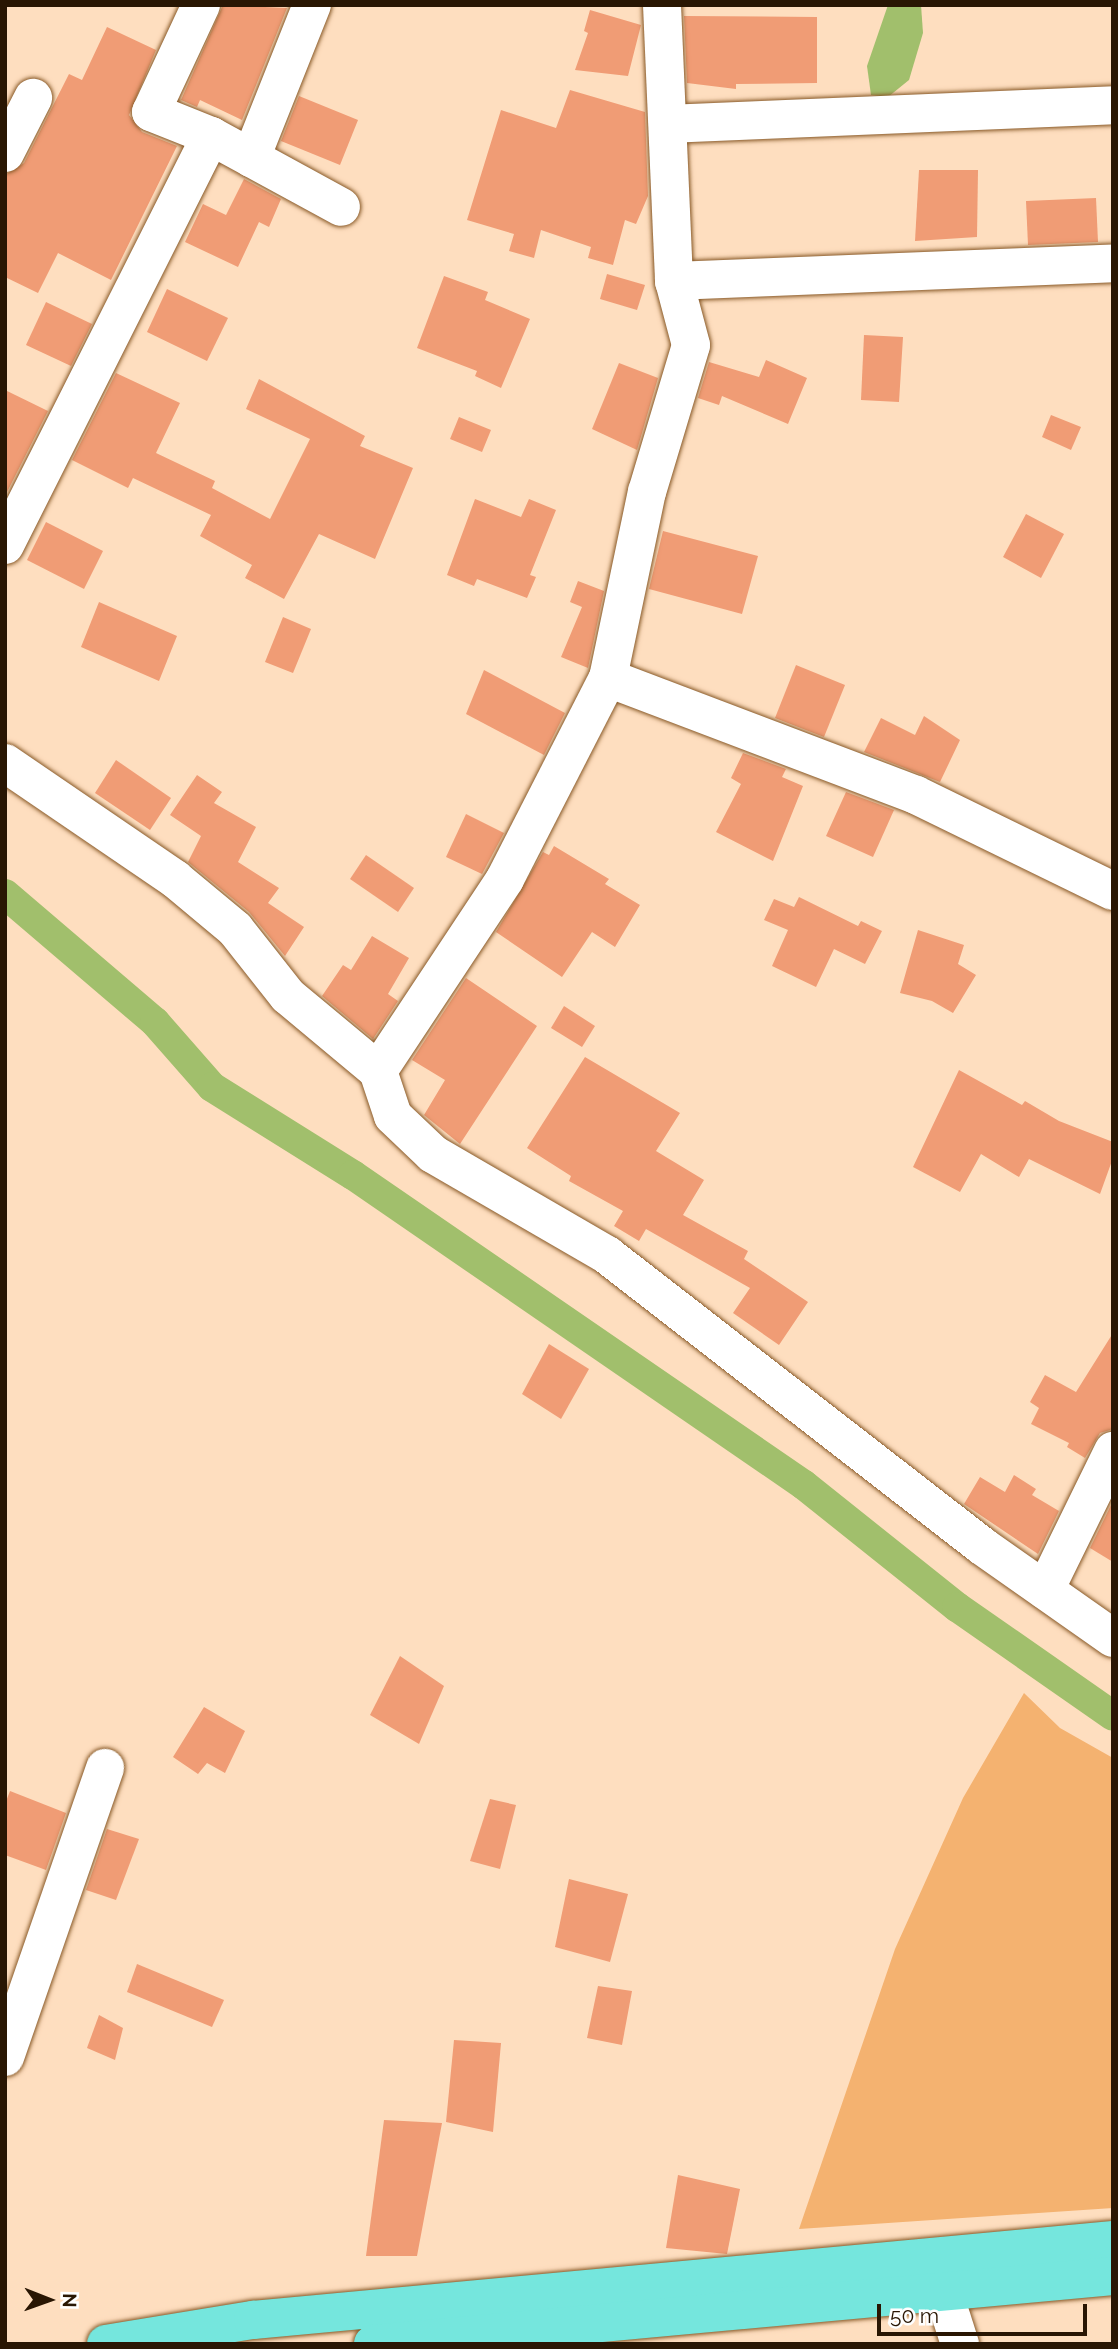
<!DOCTYPE html>
<style>
body{margin:0}
#map{position:relative;width:1118px;height:2349px;overflow:hidden;background:#fedebf;font-family:Raleway,sans-serif}
div>[style]{position:absolute}
.green>*{inset:0;background:#f4b270}
.water>*{inset:0;background:#a1bf6c}
.canal>*{height:30px;margin:-15px;padding:0 15px;transform-origin:15px;border-radius:15px;background:#a1bf6c}
.building>*{inset:0;background:#f09c75}
.roads{filter:drop-shadow(0 0 2px #885927) drop-shadow(0 0 2px #885927)}
.minor>*{height:38px;margin:-19px;padding:0 19px;transform-origin:19px;border-radius:19px;background:#fff}
.major>*{height:38px;margin:-19px;padding:0 19px;transform-origin:19px;border-radius:19px;background:#75e6dd}
span{translate:-50% -50%;white-space:nowrap;text-align:center;line-height:1.15;-webkit-text-stroke:7px #fff;paint-order:stroke}
.frame{position:absolute;inset:0;border:7px solid #291603;pointer-events:none}
.north{position:absolute;left:14px;top:2265px;width:70px;height:70px;-webkit-text-stroke:5px #fff;paint-order:stroke;rotate:91deg;font-size:19px;font-weight:700;line-height:28px;text-align:center;color:#291603}
.north::after{content:'';display:block;margin:auto;width:24px;height:32px;background:#291603;clip-path:polygon(50% 0,100% 100%,50% 72%,0 100%)}
.scale{position:absolute;left:877px;top:2304px;width:210px;height:32px;box-sizing:border-box;border:4px solid #291603;border-top:0;padding-left:9px;font-size:21px;line-height:24px;white-space:nowrap;color:#291603;-webkit-text-stroke:5px #fff;paint-order:stroke}
</style>
<div id="map">
<div class="green">
<i style="clip-path:polygon(1024px 1693px,1060px 1728px,1113px 1758px,1113px 2208px,799px 2229px,895px 1949px,963px 1798px)"></i>
</div>
<div class="water">
<i style="clip-path:polygon(888px 5px,921px 5px,923px 33px,909px 80px,888px 97px,871px 95px,867px 66px)"></i>
</div>
<div class="canal">
<i style="left:5px;top:894px;width:197px;rotate:40.5deg"></i>
<i style="left:155px;top:1022px;width:86px;rotate:48.8deg"></i>
<i style="left:212px;top:1087px;width:166px;rotate:32deg"></i>
<i style="left:353px;top:1175px;width:547px;rotate:34.5deg"></i>
<i style="left:804px;top:1485px;width:196px;rotate:38.6deg"></i>
<i style="left:957px;top:1607px;width:190px;rotate:34.9deg"></i>
</div>
<div class="building">
<i style="clip-path:polygon(223px 5px,287px 8px,242px 120px,200px 100px,197px 107px,181px 100px)"></i>
<i style="clip-path:polygon(590px 10px,641px 25px,628px 76px,575px 70px,588px 33px,584px 31px)"></i>
<i style="clip-path:polygon(684px 16px,817px 17px,817px 83px,736px 84px,736px 89px,687px 83px)"></i>
<i style="clip-path:polygon(107px 27px,156px 50px,129px 115px,142px 132px,177px 146px,111px 280px,58px 253px,38px 293px,5px 277px,5px 175px,24px 163px,69px 74px,82px 80px)"></i>
<i style="clip-path:polygon(570px 90px,645px 112px,648px 196px,636px 224px,625px 220px,613px 265px,588px 258px,591px 247px,541px 230px,534px 258px,509px 251px,514px 234px,467px 220px,501px 110px,556px 128px)"></i>
<i style="clip-path:polygon(299px 96px,358px 120px,340px 165px,281px 141px)"></i>
<i style="clip-path:polygon(919px 170px,978px 170px,977px 237px,915px 241px)"></i>
<i style="clip-path:polygon(244px 179px,281px 199px,269px 227px,259px 222px,238px 267px,185px 242px,203px 204px,226px 215px)"></i>
<i style="clip-path:polygon(1096px 198px,1098px 242px,1028px 245px,1026px 201px)"></i>
<i style="clip-path:polygon(607px 274px,645px 285px,637px 310px,600px 299px)"></i>
<i style="clip-path:polygon(444px 276px,488px 292px,485px 300px,530px 319px,501px 388px,475px 376px,477px 371px,417px 348px)"></i>
<i style="clip-path:polygon(167px 289px,228px 318px,207px 361px,147px 332px)"></i>
<i style="clip-path:polygon(46px 302px,92px 324px,71px 366px,26px 345px)"></i>
<i style="clip-path:polygon(864px 335px,903px 337px,899px 402px,861px 400px)"></i>
<i style="clip-path:polygon(766px 360px,807px 378px,788px 424px,722px 396px,719px 405px,698px 398px,709px 362px,759px 377px)"></i>
<i style="clip-path:polygon(619px 363px,658px 378px,637px 450px,592px 429px)"></i>
<i style="clip-path:polygon(116px 373px,180px 403px,156px 453px,215px 481px,212px 488px,270px 519px,310px 439px,246px 409px,259px 379px,365px 436px,360px 446px,413px 468px,375px 559px,319px 534px,284px 599px,245px 578px,252px 565px,200px 536px,211px 515px,133px 478px,128px 488px,72px 460px)"></i>
<i style="clip-path:polygon(5px 390px,48px 411px,5px 496px)"></i>
<i style="clip-path:polygon(1051px 415px,1081px 427px,1071px 450px,1042px 437px)"></i>
<i style="clip-path:polygon(459px 417px,491px 430px,482px 452px,450px 439px)"></i>
<i style="clip-path:polygon(475px 499px,521px 517px,529px 499px,556px 510px,530px 575px,536px 577px,527px 598px,477px 579px,474px 586px,447px 575px)"></i>
<i style="clip-path:polygon(1026px 514px,1064px 534px,1041px 578px,1003px 557px)"></i>
<i style="clip-path:polygon(46px 522px,103px 551px,84px 589px,27px 560px)"></i>
<i style="clip-path:polygon(663px 531px,758px 556px,742px 614px,649px 589px)"></i>
<i style="clip-path:polygon(578px 581px,604px 591px,588px 668px,561px 657px,582px 607px,570px 602px)"></i>
<i style="clip-path:polygon(99px 602px,177px 636px,159px 681px,81px 647px)"></i>
<i style="clip-path:polygon(283px 617px,311px 629px,293px 673px,265px 662px)"></i>
<i style="clip-path:polygon(796px 665px,845px 685px,824px 737px,775px 718px)"></i>
<i style="clip-path:polygon(484px 670px,565px 713px,544px 755px,466px 714px)"></i>
<i style="clip-path:polygon(924px 716px,960px 740px,940px 782px,864px 752px,881px 718px,915px 735px)"></i>
<i style="clip-path:polygon(743px 753px,786px 769px,782px 777px,803px 786px,773px 861px,716px 832px,741px 784px,731px 778px)"></i>
<i style="clip-path:polygon(116px 760px,171px 798px,150px 830px,95px 793px)"></i>
<i style="clip-path:polygon(197px 775px,222px 792px,214px 803px,256px 827px,238px 862px,279px 888px,268px 903px,304px 927px,285px 956px,249px 912px,188px 862px,201px 836px,170px 815px)"></i>
<i style="clip-path:polygon(846px 792px,894px 810px,873px 857px,826px 836px)"></i>
<i style="clip-path:polygon(466px 814px,504px 833px,482px 874px,446px 857px)"></i>
<i style="clip-path:polygon(554px 846px,609px 879px,605px 884px,640px 905px,615px 947px,592px 932px,562px 977px,496px 932px,543px 852px,549px 855px)"></i>
<i style="clip-path:polygon(366px 855px,414px 888px,398px 912px,350px 879px)"></i>
<i style="clip-path:polygon(799px 897px,858px 926px,861px 921px,882px 931px,865px 964px,834px 949px,816px 987px,772px 966px,788px 930px,764px 920px,774px 899px,794px 907px)"></i>
<i style="clip-path:polygon(918px 930px,964px 945px,958px 964px,976px 975px,953px 1013px,932px 1001px,900px 993px)"></i>
<i style="clip-path:polygon(372px 936px,409px 958px,388px 994px,398px 1001px,373px 1039px,322px 996px,343px 965px,351px 970px)"></i>
<i style="clip-path:polygon(466px 978px,537px 1026px,460px 1144px,424px 1115px,445px 1080px,412px 1060px)"></i>
<i style="clip-path:polygon(564px 1006px,595px 1026px,582px 1047px,551px 1028px)"></i>
<i style="clip-path:polygon(585px 1057px,680px 1113px,656px 1151px,704px 1180px,683px 1215px,748px 1251px,744px 1259px,808px 1302px,779px 1345px,733px 1313px,750px 1288px,646px 1229px,639px 1241px,614px 1226px,623px 1211px,569px 1181px,571px 1176px,527px 1148px)"></i>
<i style="clip-path:polygon(959px 1070px,1022px 1105px,1025px 1101px,1059px 1121px,1113px 1142px,1113px 1158px,1100px 1194px,1029px 1159px,1019px 1177px,981px 1154px,960px 1192px,913px 1167px)"></i>
<i style="clip-path:polygon(1113px 1333px,1113px 1429px,1100px 1433px,1085px 1458px,1067px 1447px,1069px 1443px,1031px 1424px,1039px 1408px,1030px 1402px,1045px 1375px,1076px 1392px)"></i>
<i style="clip-path:polygon(549px 1344px,589px 1369px,561px 1419px,522px 1394px)"></i>
<i style="clip-path:polygon(1014px 1475px,1036px 1489px,1032px 1495px,1059px 1511px,1038px 1554px,964px 1504px,980px 1477px,1005px 1492px)"></i>
<i style="clip-path:polygon(1113px 1501px,1113px 1562px,1090px 1548px)"></i>
<i style="clip-path:polygon(400px 1656px,444px 1686px,419px 1744px,370px 1715px)"></i>
<i style="clip-path:polygon(204px 1707px,245px 1731px,225px 1773px,207px 1763px,198px 1774px,173px 1757px)"></i>
<i style="clip-path:polygon(10px 1791px,66px 1813px,46px 1870px,5px 1855px,5px 1804px)"></i>
<i style="clip-path:polygon(490px 1799px,516px 1805px,500px 1869px,470px 1861px)"></i>
<i style="clip-path:polygon(107px 1829px,139px 1839px,116px 1900px,86px 1890px)"></i>
<i style="clip-path:polygon(569px 1879px,628px 1894px,610px 1962px,555px 1947px)"></i>
<i style="clip-path:polygon(137px 1964px,224px 2000px,212px 2027px,127px 1992px)"></i>
<i style="clip-path:polygon(598px 1986px,632px 1991px,622px 2045px,587px 2038px)"></i>
<i style="clip-path:polygon(99px 2015px,123px 2028px,115px 2060px,87px 2048px)"></i>
<i style="clip-path:polygon(454px 2040px,501px 2043px,493px 2132px,446px 2122px)"></i>
<i style="clip-path:polygon(384px 2120px,442px 2123px,417px 2256px,366px 2256px)"></i>
<i style="clip-path:polygon(678px 2175px,740px 2189px,727px 2254px,666px 2248px)"></i>
</div>
<div class="roads">
<div class="minor">
<i style="left:201px;top:5px;width:118px;rotate:115deg"></i>
<i style="left:151px;top:112px;width:65px;rotate:21.8deg"></i>
<i style="left:211px;top:136px;width:148px;rotate:28.6deg"></i>
<i style="left:662px;top:5px;width:276px;rotate:87.5deg"></i>
<i style="left:674px;top:281px;width:439px;rotate:-2.3deg"></i>
<i style="left:668px;top:124px;width:445px;rotate:-2.4deg"></i>
<i style="left:5px;top:153px;width:62px;rotate:-63deg"></i>
<i style="left:251px;top:158px;width:165px;rotate:-68.3deg"></i>
<i style="left:5px;top:545px;width:458px;rotate:-63.3deg"></i>
<i style="left:608px;top:678px;width:329px;rotate:20.8deg"></i>
<i style="left:916px;top:795px;width:219px;rotate:26deg"></i>
<i style="left:5px;top:763px;width:206px;rotate:34.3deg"></i>
<i style="left:175px;top:879px;width:78px;rotate:39.8deg"></i>
<i style="left:235px;top:929px;width:85px;rotate:51.7deg"></i>
<i style="left:288px;top:996px;width:117px;rotate:39.8deg"></i>
<i style="left:378px;top:1071px;width:230px;rotate:-56.5deg"></i>
<i style="left:505px;top:879px;width:226px;rotate:-62.9deg"></i>
<i style="left:608px;top:678px;width:190px;rotate:-78.2deg"></i>
<i style="left:647px;top:492px;width:153px;rotate:-73.3deg"></i>
<i style="left:691px;top:345px;width:66px;rotate:-104.9deg"></i>
<i style="left:378px;top:1071px;width:47px;rotate:71.6deg"></i>
<i style="left:393px;top:1116px;width:55px;rotate:43.5deg"></i>
<i style="left:433px;top:1154px;width:201px;rotate:30.1deg"></i>
<i style="left:607px;top:1255px;width:475px;rotate:37.8deg"></i>
<i style="left:982px;top:1546px;width:160px;rotate:35.1deg"></i>
<i style="left:1045px;top:1590px;width:155px;rotate:-63.9deg"></i>
<i style="left:5px;top:2057px;width:306px;rotate:-70.9deg"></i>
<i style="left:944px;top:2294px;width:52px;rotate:72.3deg"></i>
</div>
<div class="major">
<i style="left:106px;top:2344px;width:149px;rotate:-9.3deg"></i>
<i style="left:253px;top:2320px;width:864px;rotate:-5.31deg"></i>
<i style="left:373px;top:2344px;width:743px;rotate:-5.25deg"></i>
</div>
</div>
<div class="frame"></div>
<div class="north">N</div>
<div class="scale">50 m</div>
</div>
